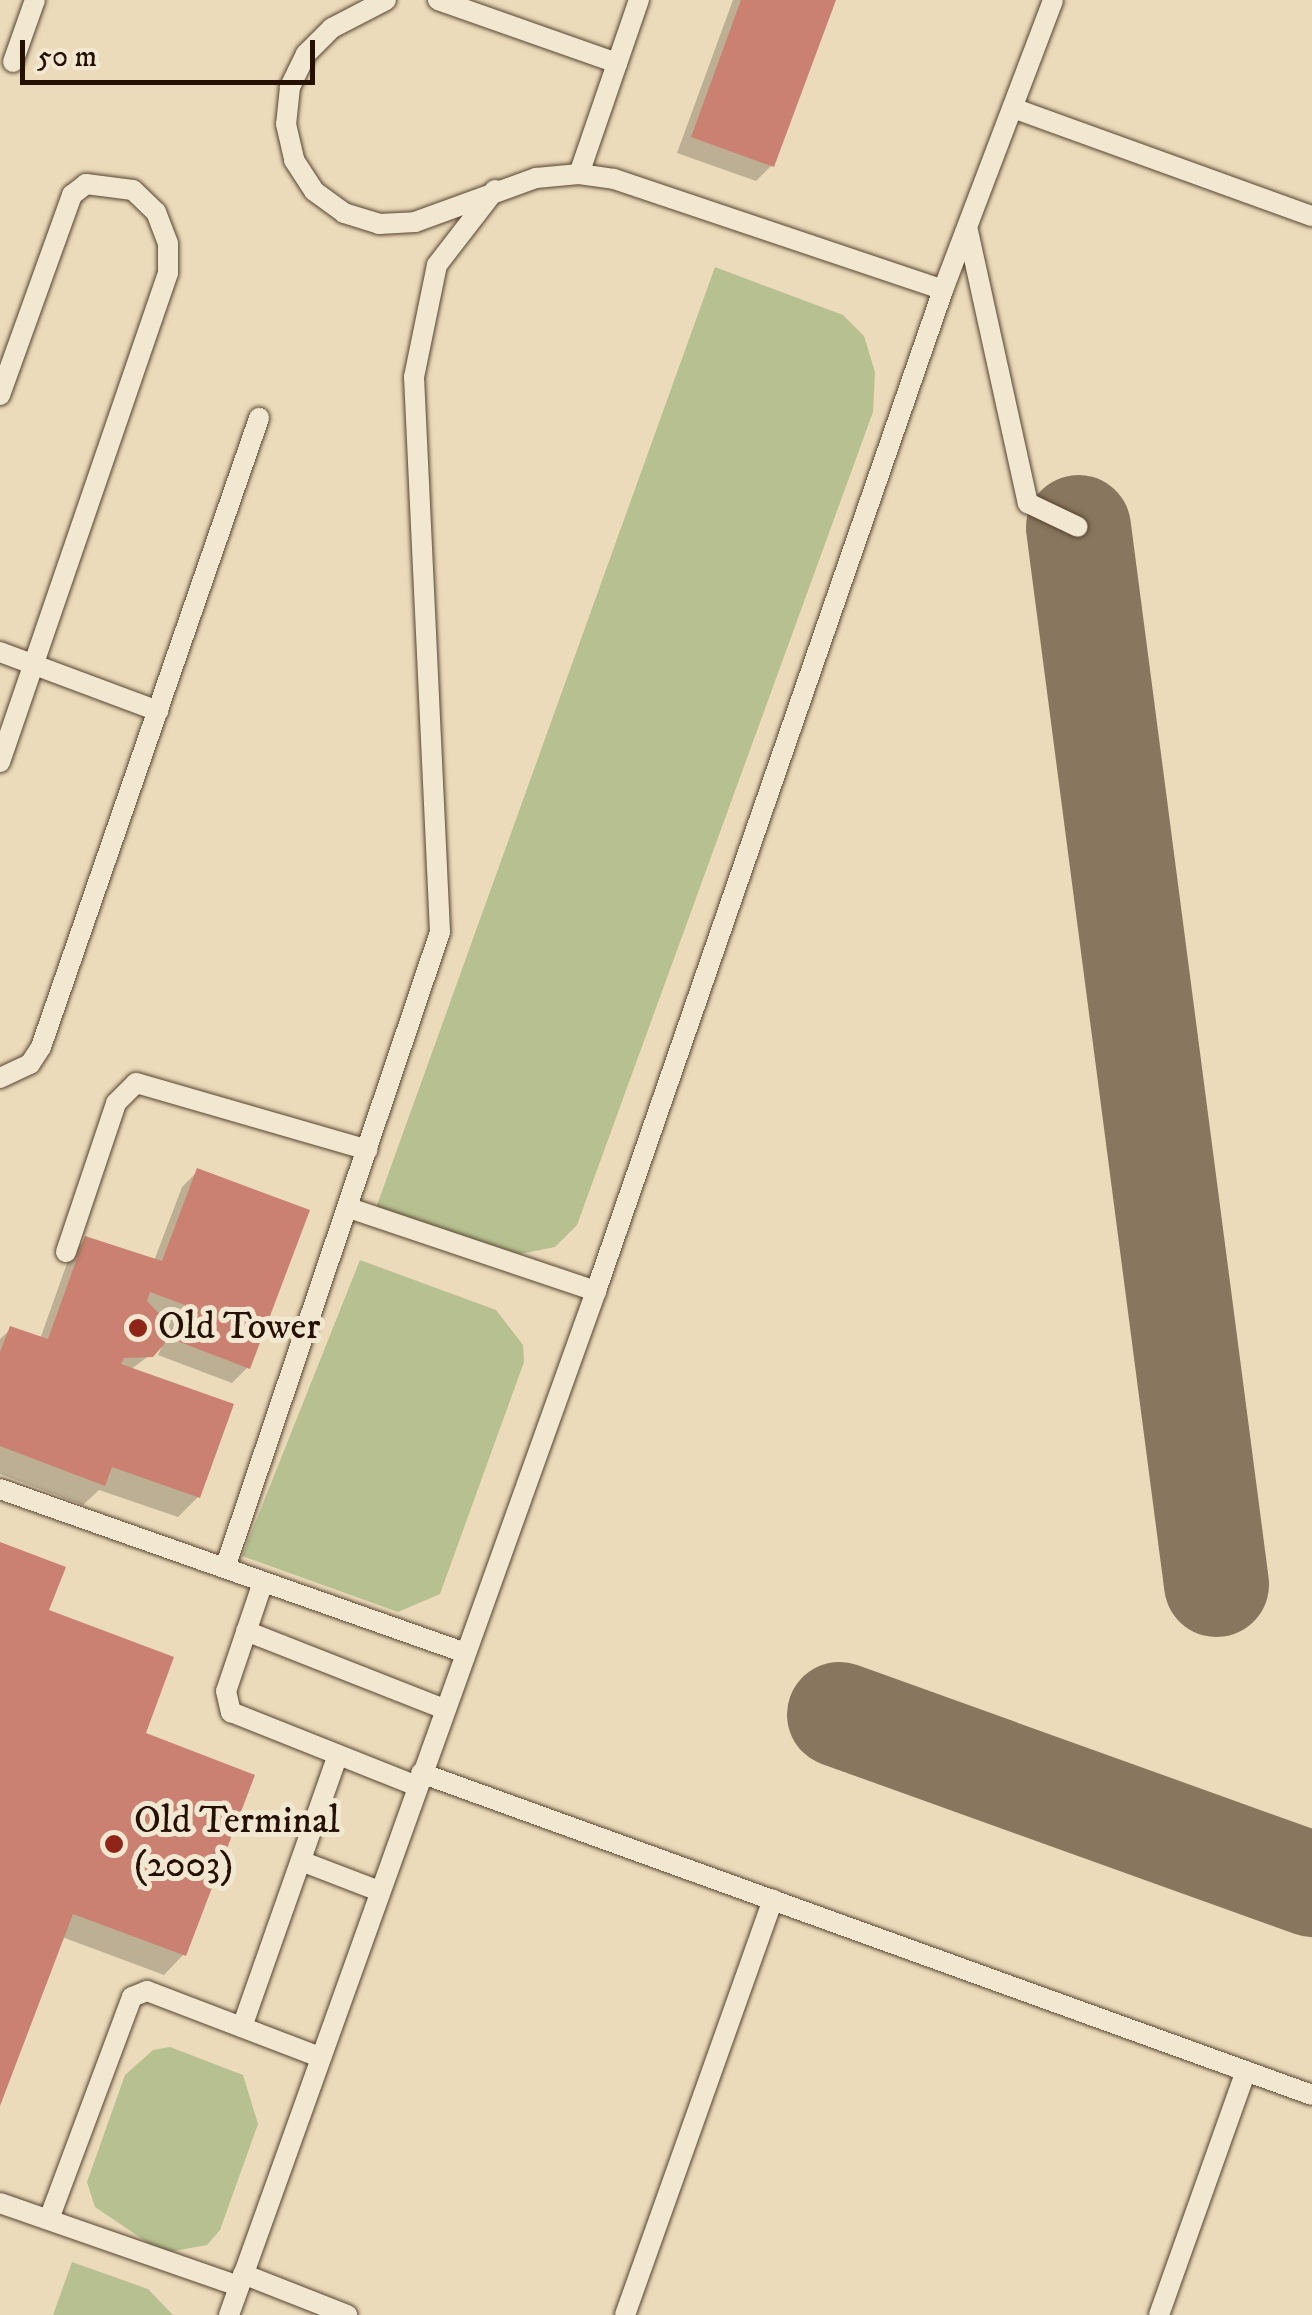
<!DOCTYPE html>
<style>
body{margin:0}
#map{position:relative;width:1312px;height:2315px;overflow:hidden;background:#ebdbba;font-family:"IM FELL DW Pica",serif}
div>[style]{position:absolute}
.green>*{inset:0;background:#b7c090}
.shadow>*{inset:0;background:#0003}
.taxiway>*{height:105px;margin:-52.5px;padding:0 52.5px;transform-origin:52.5px;border-radius:52.5px;background:#88765e}
.building>*{inset:0;background:#ca8171}
.roads{filter:drop-shadow(0 0 2px #564330) drop-shadow(0 0 2px #564330)}
.service>*{height:20px;margin:-10px;padding:0 10px;transform-origin:10px;border-radius:10px;background:#f2e8d2}
.dots>*{width:28px;height:28px;translate:-50% -50%;box-sizing:border-box;border:5px solid #f2e8d2;border-radius:50%}
span{translate:-50% -50%;white-space:nowrap;text-align:center;line-height:1.15;-webkit-text-stroke:10px #f2e8d2;paint-order:stroke}
.poi-label{font-size:38px;color:#251002}
.left{translate:0 -50%;text-align:left}
.scale{position:absolute;left:20px;top:40px;width:295px;height:45px;box-sizing:border-box;border:5px solid #251002;border-top:0;padding-left:12px;font-size:30px;line-height:35px;white-space:nowrap;color:#251002;-webkit-text-stroke:8px #f2e8d2;paint-order:stroke}
</style>
<div id="map">
<div class="green">
<i style="clip-path:polygon(715px 267px,843px 315px,864px 336px,875px 372px,873px 412px,577px 1225px,555px 1247px,520px 1254px,376px 1208px)"></i>
<i style="clip-path:polygon(360px 1260px,496px 1310px,523px 1345px,524px 1362px,440px 1594px,398px 1612px,242px 1556px)"></i>
<i style="clip-path:polygon(170px 2047px,243px 2075px,258px 2124px,220px 2230px,207px 2245px,163px 2253px,95px 2207px,87px 2182px,125px 2075px,153px 2050px)"></i>
<i style="clip-path:polygon(72px 2262px,148px 2289px,173px 2315px,53px 2315px)"></i>
</div>
<div class="shadow">
<i style="clip-path:polygon(733px 0,833px 0,771px 166px,756px 181px,677px 153px)"></i>
<i style="clip-path:polygon(evenodd,198px 1171px,248px 1367px,232px 1383px,158px 1355px,162px 1346px,130px 1370px,198px 1497px,178px 1517px,99px 1490px,83px 1505px,0 1474px,0 1339px,11px 1329px,40px 1339px,70px 1255px,86px 1239px,154px 1261px,182px 1187px,198px 1171px,158px 1316px,171px 1321px,166px 1334px,158px 1316px)"></i>
<i style="clip-path:polygon(0 1545px,142px 1735px,184px 1954px,164px 1975px,62px 1937px,0 2100px)"></i>
</div>
<div class="taxiway">
<i style="left:1078px;top:527px;width:1066px;rotate:82.56deg"></i>
<i style="left:839px;top:1714px;width:503px;rotate:19.77deg"></i>
</div>
<div class="building">
<i style="clip-path:polygon(741px 0,836px 0,774px 167px,691px 137px)"></i>
<i style="clip-path:polygon(197px 1168px,310px 1210px,250px 1369px,172px 1339px,185px 1305px,150px 1292px,147px 1301px,167px 1322px,166px 1342px,153px 1357px,124px 1358px,121px 1364px,234px 1404px,200px 1498px,112px 1467px,105px 1486px,0 1446px,0 1352px,10px 1326px,48px 1339px,85px 1236px,162px 1261px)"></i>
<i style="clip-path:polygon(0 1542px,66px 1567px,49px 1610px,174px 1657px,146px 1733px,255px 1775px,186px 1956px,73px 1914px,0 2106px)"></i>
</div>
<div class="roads">
<div class="service">
<i style="left:386px;top:0;width:61px;rotate:152.6deg"></i>
<i style="left:332px;top:28px;width:37px;rotate:135deg"></i>
<i style="left:306px;top:54px;width:37px;rotate:116deg"></i>
<i style="left:290px;top:87px;width:37px;rotate:96deg"></i>
<i style="left:286px;top:124px;width:37px;rotate:77deg"></i>
<i style="left:294px;top:160px;width:37px;rotate:57deg"></i>
<i style="left:314px;top:191px;width:37px;rotate:36deg"></i>
<i style="left:344px;top:213px;width:37px;rotate:17deg"></i>
<i style="left:379px;top:224px;width:36px;rotate:-3deg"></i>
<i style="left:415px;top:222px;width:129px;rotate:-20deg"></i>
<i style="left:536px;top:178px;width:43px;rotate:-5.3deg"></i>
<i style="left:579px;top:174px;width:35px;rotate:8deg"></i>
<i style="left:614px;top:179px;width:347px;rotate:18.6deg"></i>
<i style="left:438px;top:0;width:190px;rotate:19.4deg"></i>
<i style="left:13px;top:62px;width:66px;rotate:-70.5deg"></i>
<i style="left:1013px;top:108px;width:318px;rotate:19.9deg"></i>
<i style="left:579px;top:174px;width:184px;rotate:-71deg"></i>
<i style="left:968px;top:231px;width:279px;rotate:77.6deg"></i>
<i style="left:1028px;top:503px;width:55px;rotate:25.6deg"></i>
<i style="left:0;top:395px;width:213px;rotate:-70.2deg"></i>
<i style="left:72px;top:195px;width:18px;rotate:-38deg"></i>
<i style="left:86px;top:184px;width:47px;rotate:7.3deg"></i>
<i style="left:133px;top:190px;width:32px;rotate:44deg"></i>
<i style="left:156px;top:212px;width:33px;rotate:69deg"></i>
<i style="left:168px;top:243px;width:30px;rotate:90deg"></i>
<i style="left:168px;top:273px;width:517px;rotate:108.96deg"></i>
<i style="left:0;top:652px;width:169px;rotate:20.5deg"></i>
<i style="left:0;top:1078px;width:33px;rotate:-25deg"></i>
<i style="left:30px;top:1064px;width:20px;rotate:-57deg"></i>
<i style="left:41px;top:1047px;width:666px;rotate:-70.88deg"></i>
<i style="left:349px;top:1208px;width:261px;rotate:18.6deg"></i>
<i style="left:66px;top:1252px;width:157px;rotate:-71.4deg"></i>
<i style="left:116px;top:1103px;width:28px;rotate:-45deg"></i>
<i style="left:136px;top:1083px;width:241px;rotate:16.1deg"></i>
<i style="left:0;top:1489px;width:493px;rotate:19.4deg"></i>
<i style="left:225px;top:1568px;width:671px;rotate:-71.32deg"></i>
<i style="left:440px;top:932px;width:556px;rotate:-92.68deg"></i>
<i style="left:414px;top:377px;width:114px;rotate:-78.4deg"></i>
<i style="left:437px;top:265px;width:95px;rotate:-52.3deg"></i>
<i style="left:263px;top:1582px;width:115px;rotate:108.7deg"></i>
<i style="left:226px;top:1691px;width:22px;rotate:77deg"></i>
<i style="left:231px;top:1712px;width:200px;rotate:21.7deg"></i>
<i style="left:246px;top:1631px;width:213px;rotate:21.5deg"></i>
<i style="left:421px;top:1773px;width:947px;rotate:19.87deg"></i>
<i style="left:301px;top:1861px;width:84px;rotate:21deg"></i>
<i style="left:242px;top:2027px;width:286px;rotate:-70.6deg"></i>
<i style="left:0;top:2203px;width:253px;rotate:19.2deg"></i>
<i style="left:49px;top:2219px;width:237px;rotate:-69.5deg"></i>
<i style="left:132px;top:1997px;width:16px;rotate:-22deg"></i>
<i style="left:147px;top:1991px;width:185px;rotate:20.9deg"></i>
<i style="left:243px;top:2274px;width:112px;rotate:21.5deg"></i>
<i style="left:229px;top:2315px;width:1088px;rotate:-70.28deg"></i>
<i style="left:596px;top:1291px;width:1059px;rotate:-70.88deg"></i>
<i style="left:943px;top:290px;width:310px;rotate:-69.2deg"></i>
<i style="left:625px;top:2315px;width:441px;rotate:-70.4deg"></i>
<i style="left:1159px;top:2315px;width:259px;rotate:-70.4deg"></i>
</div>
</div>
<div class="dots">
<i style="left:138px;top:1328px;background:#8f2418"></i>
<i style="left:114px;top:1844px;background:#8f2418"></i>
</div>
<div class="poi-label">
<span class="left" style="left:158px;top:1328px">Old Tower</span>
<span class="left" style="left:134px;top:1844px">Old Terminal<br>(2003)</span>
</div>
<div class="scale">50 m</div>
</div>
